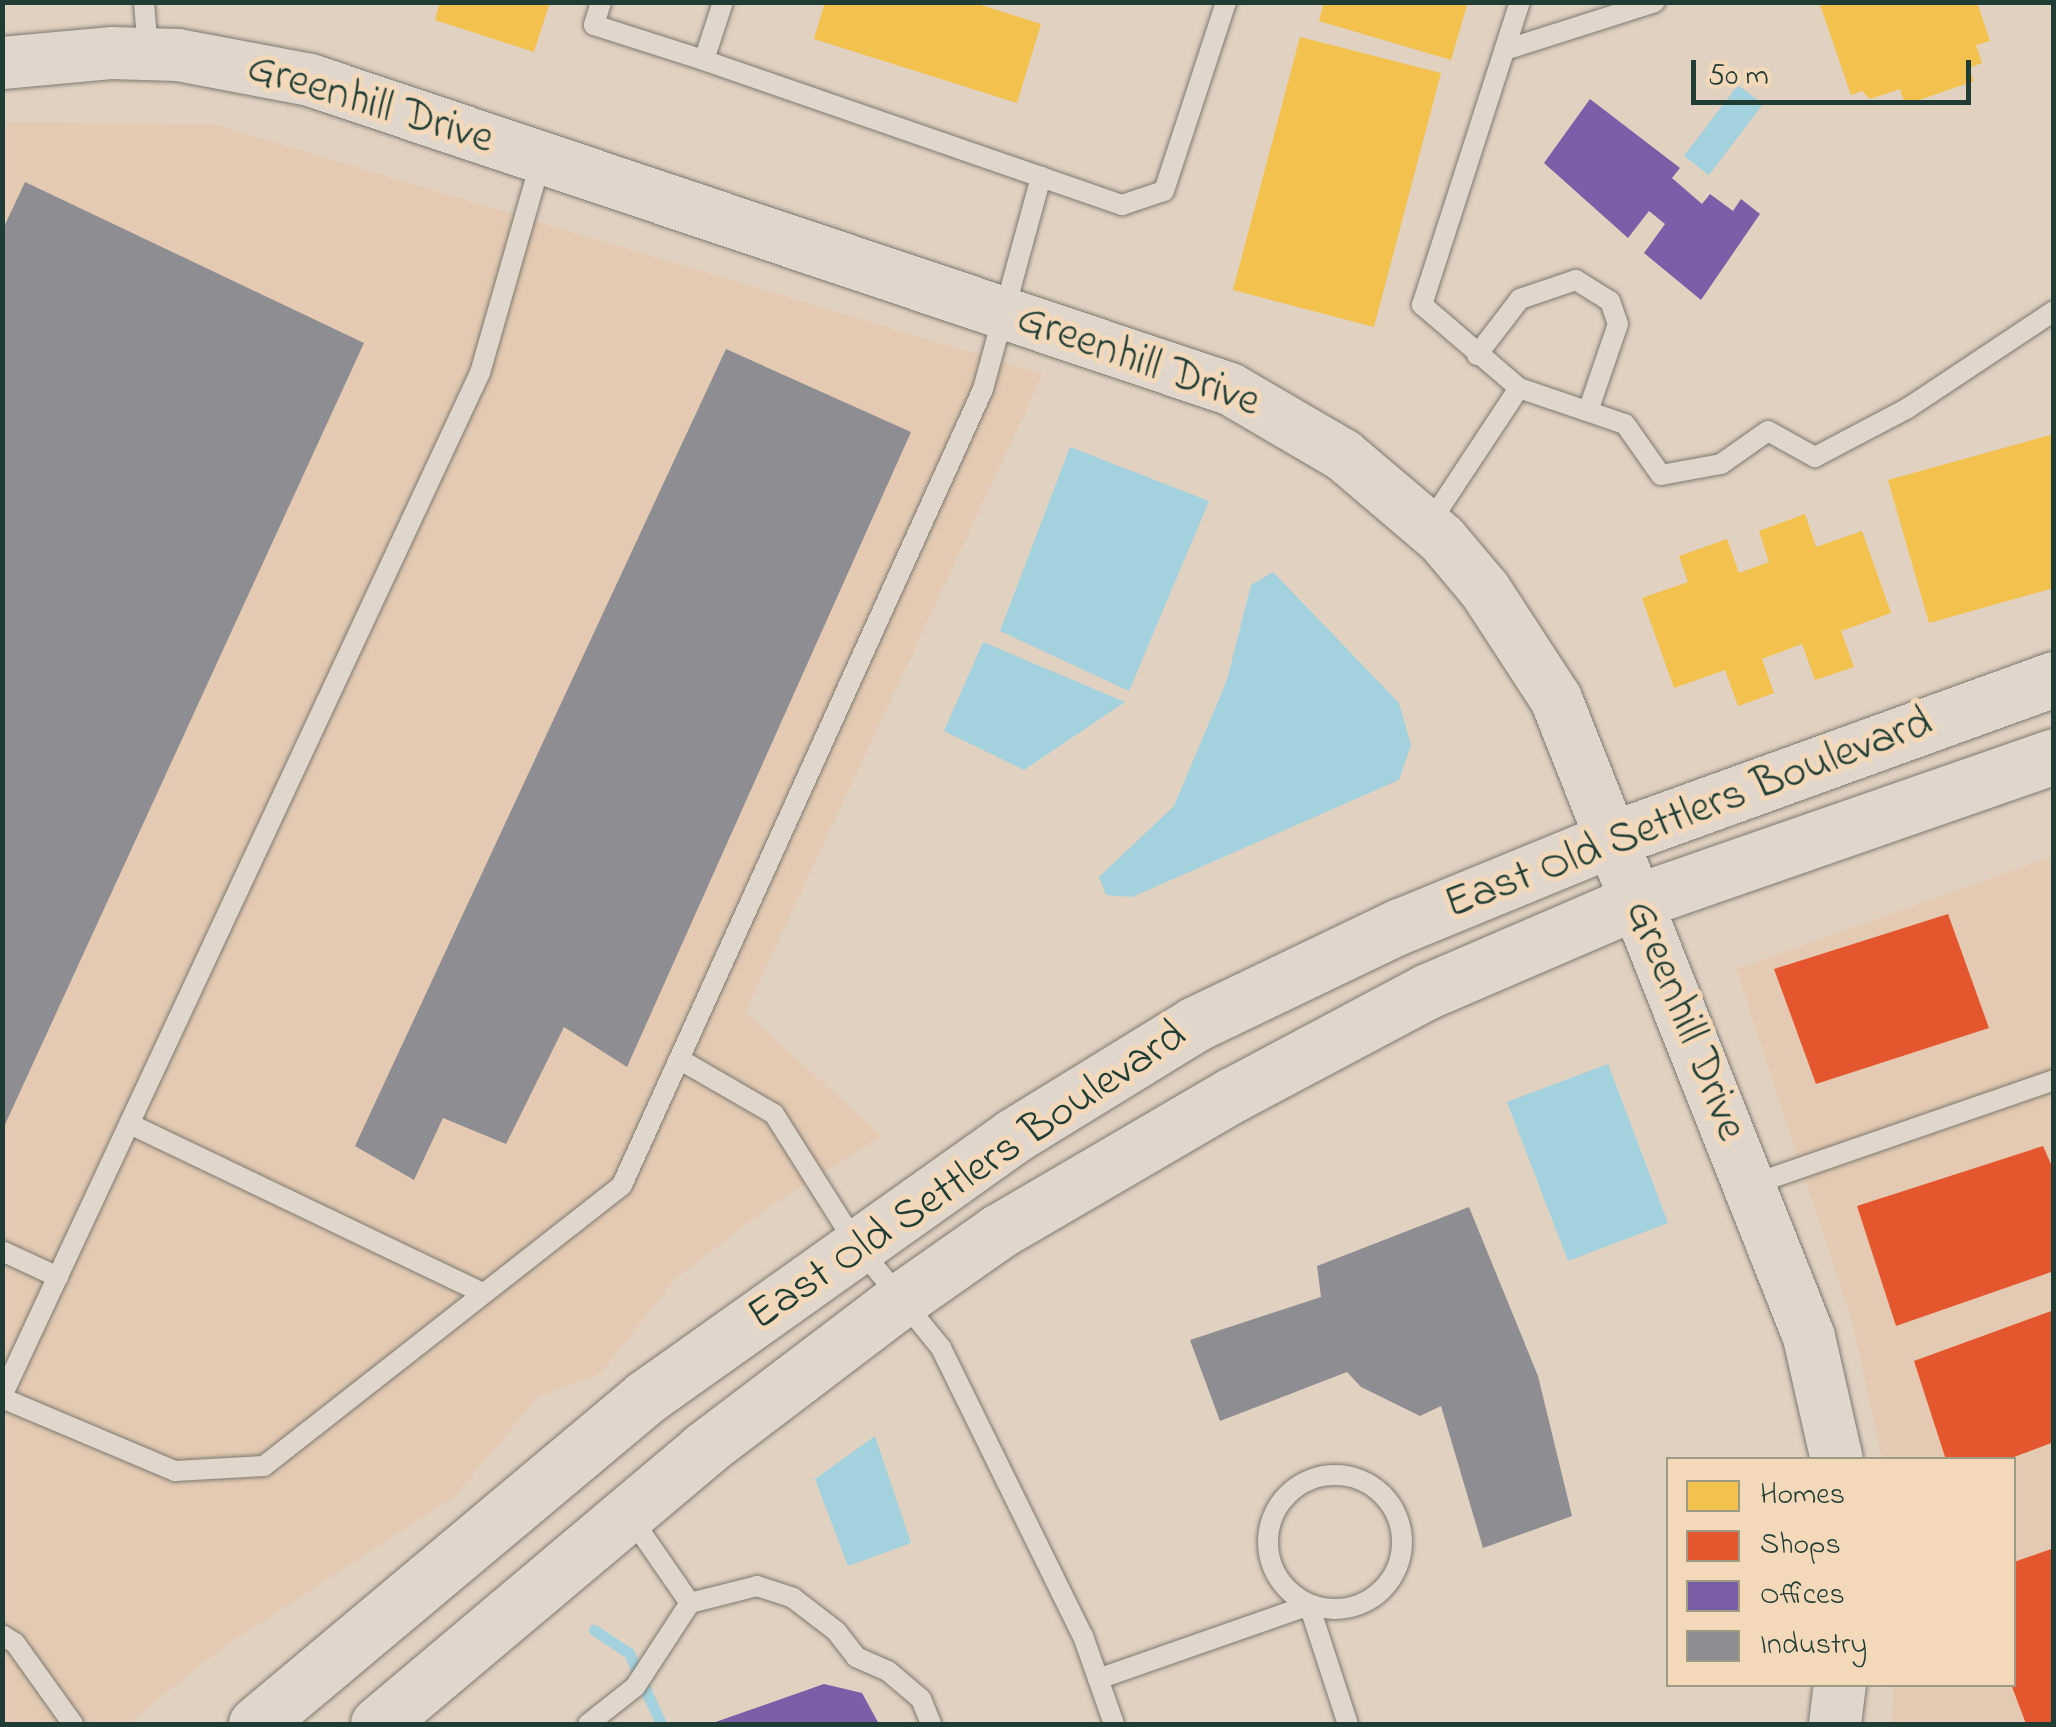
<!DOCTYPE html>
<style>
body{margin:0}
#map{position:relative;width:2056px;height:1727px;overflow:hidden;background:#e1d1c0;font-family:"Indie Flower",sans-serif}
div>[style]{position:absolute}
.built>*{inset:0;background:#e4cab2}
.water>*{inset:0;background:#a3d2de}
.homes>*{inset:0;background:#f2c14e}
.shops>*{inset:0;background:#e4572e}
.offices>*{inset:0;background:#7b5ea7}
.industry>*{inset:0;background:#8d8d92}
.stream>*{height:11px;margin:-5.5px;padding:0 5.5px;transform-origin:5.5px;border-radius:5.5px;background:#a3d2de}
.roads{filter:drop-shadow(0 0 2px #7c7a71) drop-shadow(0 0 2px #7c7a71)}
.service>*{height:20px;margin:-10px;padding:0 10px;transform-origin:10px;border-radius:10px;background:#e0d6cb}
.service>.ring{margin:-10px;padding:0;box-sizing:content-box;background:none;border:20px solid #e0d6cb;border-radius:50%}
.tertiary>*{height:52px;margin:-26px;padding:0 26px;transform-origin:26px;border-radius:26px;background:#e0d6cb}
.secondary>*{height:55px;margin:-27.5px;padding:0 27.5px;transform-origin:27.5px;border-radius:27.5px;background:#e0d6cb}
span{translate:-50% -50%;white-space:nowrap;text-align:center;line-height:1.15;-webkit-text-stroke:10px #f3d9ba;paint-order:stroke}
.street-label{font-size:45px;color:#1f3d34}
.frame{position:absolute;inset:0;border:5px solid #1f3d34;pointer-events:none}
.legend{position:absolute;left:1666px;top:1457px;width:350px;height:230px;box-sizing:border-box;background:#f3d9ba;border:2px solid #9e9b84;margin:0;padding:12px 18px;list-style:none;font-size:30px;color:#1f3d34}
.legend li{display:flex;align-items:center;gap:20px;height:50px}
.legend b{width:50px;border:2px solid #9e9b84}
.scale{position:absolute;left:1691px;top:60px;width:280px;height:45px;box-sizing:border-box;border:5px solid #1f3d34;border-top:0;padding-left:12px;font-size:30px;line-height:35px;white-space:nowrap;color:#1f3d34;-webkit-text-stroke:8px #f3d9ba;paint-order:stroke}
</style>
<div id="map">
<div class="built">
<i style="clip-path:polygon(12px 122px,214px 124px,1043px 374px,745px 1012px,882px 1136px,766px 1209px,674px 1280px,600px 1374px,538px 1397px,455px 1496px,225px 1646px,127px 1724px,3px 1724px,3px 126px)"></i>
<i style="clip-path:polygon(2053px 856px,2053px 1724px,1892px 1724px,1894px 1685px,2014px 1684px,2014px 1460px,1882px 1459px,1852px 1321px,1736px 969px)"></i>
</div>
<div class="water">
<i style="clip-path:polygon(1738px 85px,1763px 104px,1709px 175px,1684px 156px)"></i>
<i style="clip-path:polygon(1070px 447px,1209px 501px,1129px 691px,1000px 631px)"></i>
<i style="clip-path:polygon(1273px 572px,1399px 703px,1411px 745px,1399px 780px,1132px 897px,1106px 895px,1099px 877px,1174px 806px,1227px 680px,1251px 585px)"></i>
<i style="clip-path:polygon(983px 642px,1125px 702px,1024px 770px,944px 731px)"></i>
<i style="clip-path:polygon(1608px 1064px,1668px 1223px,1568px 1261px,1507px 1102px)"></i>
<i style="clip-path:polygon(875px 1436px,911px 1543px,848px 1566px,815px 1479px)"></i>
</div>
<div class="homes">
<i style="clip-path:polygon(440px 2px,550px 2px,534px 52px,435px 20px)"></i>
<i style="clip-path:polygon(825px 2px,972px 2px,1041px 24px,1017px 103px,814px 39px)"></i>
<i style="clip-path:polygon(1324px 2px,1468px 2px,1451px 60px,1319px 21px)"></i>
<i style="clip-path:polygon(1819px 2px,1977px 2px,1990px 41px,1976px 45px,1982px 63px,1969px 68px,1974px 81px,1905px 105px,1900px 89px,1870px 99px,1862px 91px,1851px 95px)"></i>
<i style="clip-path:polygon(1300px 37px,1441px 73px,1374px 327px,1233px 290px)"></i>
<i style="clip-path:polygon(2054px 434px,2054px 588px,1929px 623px,1888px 480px)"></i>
<i style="clip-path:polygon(1805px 514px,1816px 547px,1862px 531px,1891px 613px,1841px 631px,1854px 667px,1815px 680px,1802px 644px,1762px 659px,1774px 693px,1738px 706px,1725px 670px,1674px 688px,1642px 598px,1688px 582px,1679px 556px,1727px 539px,1739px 573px,1769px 562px,1759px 531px)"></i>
</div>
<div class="shops">
<i style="clip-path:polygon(1948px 914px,1989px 1028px,1816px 1084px,1774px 969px)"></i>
<i style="clip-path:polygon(2043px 1146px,2054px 1171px,2054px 1271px,1896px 1326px,1857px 1206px)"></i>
<i style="clip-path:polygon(2054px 1310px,2054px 1442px,2006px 1460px,1946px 1460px,1914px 1361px)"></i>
<i style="clip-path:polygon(2054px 1548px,2054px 1724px,2026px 1724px,2011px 1684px,2014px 1562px)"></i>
</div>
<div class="offices">
<i style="clip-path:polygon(1590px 99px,1680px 168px,1672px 178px,1702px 204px,1710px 194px,1733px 211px,1741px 199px,1760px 214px,1701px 300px,1644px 253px,1665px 224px,1649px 211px,1628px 238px,1544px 163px)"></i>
<i style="clip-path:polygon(824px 1684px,862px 1693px,879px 1724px,710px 1724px)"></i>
</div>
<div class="industry">
<i style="clip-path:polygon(25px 182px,364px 343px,2px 1131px,2px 231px)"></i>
<i style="clip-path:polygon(726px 349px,911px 432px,627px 1067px,564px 1027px,506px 1144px,443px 1118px,414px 1180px,355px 1146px)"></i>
<i style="clip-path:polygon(1469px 1207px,1538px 1376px,1572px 1516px,1483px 1548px,1441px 1406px,1420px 1416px,1361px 1387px,1347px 1372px,1220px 1421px,1190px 1340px,1321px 1297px,1317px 1266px)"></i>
</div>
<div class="stream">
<i style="left:594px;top:1630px;width:42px;rotate:33.3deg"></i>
<i style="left:629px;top:1653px;width:78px;rotate:65.7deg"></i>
</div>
<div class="roads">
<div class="service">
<i style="left:144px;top:2px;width:50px;rotate:85.4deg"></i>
<i style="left:601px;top:2px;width:24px;rotate:107deg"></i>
<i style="left:594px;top:25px;width:115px;rotate:17.7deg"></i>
<i style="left:1505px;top:50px;width:157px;rotate:-17.7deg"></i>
<i style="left:1041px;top:177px;width:86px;rotate:19.1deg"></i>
<i style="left:1122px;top:205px;width:44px;rotate:-18.4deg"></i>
<i style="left:1164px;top:191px;width:199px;rotate:-71.8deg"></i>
<i style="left:1477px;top:355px;width:71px;rotate:-52.5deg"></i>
<i style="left:1520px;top:299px;width:59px;rotate:-18.7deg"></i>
<i style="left:1576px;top:280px;width:40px;rotate:32deg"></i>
<i style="left:1610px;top:301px;width:24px;rotate:71deg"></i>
<i style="left:1618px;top:324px;width:89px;rotate:109deg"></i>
<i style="left:1519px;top:388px;width:112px;rotate:18.8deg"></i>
<i style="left:1625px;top:424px;width:62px;rotate:54.8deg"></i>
<i style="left:1661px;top:475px;width:61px;rotate:-10.4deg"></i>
<i style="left:1721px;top:464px;width:57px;rotate:-35.1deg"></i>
<i style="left:1768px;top:431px;width:54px;rotate:29deg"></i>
<i style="left:1815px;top:457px;width:105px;rotate:-27.8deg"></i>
<i style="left:1908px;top:408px;width:175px;rotate:-33.6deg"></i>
<i style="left:1429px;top:524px;width:163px;rotate:-56.5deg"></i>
<i style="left:1519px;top:388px;width:128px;rotate:-139.4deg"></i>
<i style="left:1422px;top:305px;width:318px;rotate:-72.1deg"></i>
<i style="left:679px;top:1059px;width:110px;rotate:30.1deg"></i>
<i style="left:774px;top:1114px;width:154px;rotate:57.8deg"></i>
<i style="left:856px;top:1244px;width:134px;rotate:50.7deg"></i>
<i style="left:941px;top:1348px;width:321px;rotate:63.8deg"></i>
<i style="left:1083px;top:1636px;width:93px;rotate:70.6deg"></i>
<i style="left:130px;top:1124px;width:391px;rotate:25.6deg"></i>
<i style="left:1751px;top:1185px;width:321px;rotate:-19.1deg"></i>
<i style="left:2px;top:1251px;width:62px;rotate:24.9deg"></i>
<i style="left:2px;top:1396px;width:1129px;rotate:-64.96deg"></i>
<i style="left:480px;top:373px;width:222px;rotate:-74deg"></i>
<i style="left:2px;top:1398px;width:188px;rotate:22.9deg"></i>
<i style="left:175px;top:1471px;width:89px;rotate:-3.2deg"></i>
<i style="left:264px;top:1466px;width:455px;rotate:-38.1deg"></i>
<i style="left:622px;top:1185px;width:874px;rotate:-65.6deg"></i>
<i style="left:983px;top:389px;width:220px;rotate:-74.7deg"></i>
<i style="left:1041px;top:177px;width:357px;rotate:-160.9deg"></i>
<i style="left:704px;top:60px;width:61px;rotate:-71.9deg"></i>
<i class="ring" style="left:1268px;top:1475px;width:114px;height:114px"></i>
<i style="left:629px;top:1515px;width:107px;rotate:55.3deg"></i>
<i style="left:690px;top:1603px;width:69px;rotate:-14.2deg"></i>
<i style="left:757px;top:1586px;width:38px;rotate:18deg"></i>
<i style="left:793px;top:1598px;width:54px;rotate:37.5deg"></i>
<i style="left:836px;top:1631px;width:33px;rotate:52deg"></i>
<i style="left:856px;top:1657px;width:35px;rotate:24deg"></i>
<i style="left:888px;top:1671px;width:43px;rotate:40.3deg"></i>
<i style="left:921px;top:1699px;width:27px;rotate:68deg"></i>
<i style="left:2px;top:1635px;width:15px;rotate:32deg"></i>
<i style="left:15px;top:1643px;width:100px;rotate:54.4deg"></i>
<i style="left:1098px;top:1679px;width:224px;rotate:-19.3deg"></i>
<i style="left:1309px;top:1605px;width:125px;rotate:71.9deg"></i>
<i style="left:588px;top:1724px;width:60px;rotate:-38.2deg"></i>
<i style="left:635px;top:1687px;width:100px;rotate:-56.8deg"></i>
</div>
<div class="tertiary">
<i style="left:2px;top:63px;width:109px;rotate:-5.2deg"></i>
<i style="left:111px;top:53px;width:67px;rotate:1.7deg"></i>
<i style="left:178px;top:55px;width:134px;rotate:10.7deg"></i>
<i style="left:310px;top:80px;width:971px;rotate:18.57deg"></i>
<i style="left:1230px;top:389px;width:131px;rotate:30.3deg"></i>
<i style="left:1343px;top:455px;width:130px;rotate:40.3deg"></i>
<i style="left:1442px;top:539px;width:67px;rotate:49.9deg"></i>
<i style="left:1485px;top:590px;width:130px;rotate:56.9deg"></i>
<i style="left:1556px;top:699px;width:686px;rotate:68.37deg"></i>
<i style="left:1809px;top:1337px;width:126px;rotate:77.2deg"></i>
<i style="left:1835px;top:1724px;width:40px;rotate:-82.9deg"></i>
</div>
<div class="secondary">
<i style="left:256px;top:1724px;width:509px;rotate:-39.98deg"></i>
<i style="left:646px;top:1397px;width:450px;rotate:-35.4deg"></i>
<i style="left:1013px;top:1136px;width:214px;rotate:-31.6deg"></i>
<i style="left:1195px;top:1024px;width:227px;rotate:-25.6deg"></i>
<i style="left:1400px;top:926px;width:229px;rotate:-22.3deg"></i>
<i style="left:1612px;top:839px;width:470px;rotate:-19.9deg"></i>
<i style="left:378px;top:1724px;width:426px;rotate:-40.1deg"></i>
<i style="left:704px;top:1449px;width:243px;rotate:-37.2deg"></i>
<i style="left:898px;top:1302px;width:123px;rotate:-35.1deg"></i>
<i style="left:999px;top:1231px;width:270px;rotate:-30.3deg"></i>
<i style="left:1232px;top:1095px;width:222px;rotate:-28deg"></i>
<i style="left:1428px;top:991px;width:225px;rotate:-23.3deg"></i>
<i style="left:1635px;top:902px;width:444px;rotate:-19.2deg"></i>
</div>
</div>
<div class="street-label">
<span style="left:370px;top:105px;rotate:17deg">Greenhill Drive</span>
<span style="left:1138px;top:362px;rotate:20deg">Greenhill Drive</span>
<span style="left:1689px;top:815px;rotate:-21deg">East Old Settlers Boulevard</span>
<span style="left:1684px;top:1021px;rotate:68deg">Greenhill Drive</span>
<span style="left:968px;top:1177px;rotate:-34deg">East Old Settlers Boulevard</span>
</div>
<div class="frame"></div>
<ul class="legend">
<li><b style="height:28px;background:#f2c14e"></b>Homes</li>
<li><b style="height:28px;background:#e4572e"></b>Shops</li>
<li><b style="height:28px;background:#7b5ea7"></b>Offices</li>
<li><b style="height:28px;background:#8d8d92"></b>Industry</li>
</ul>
<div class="scale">50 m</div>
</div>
